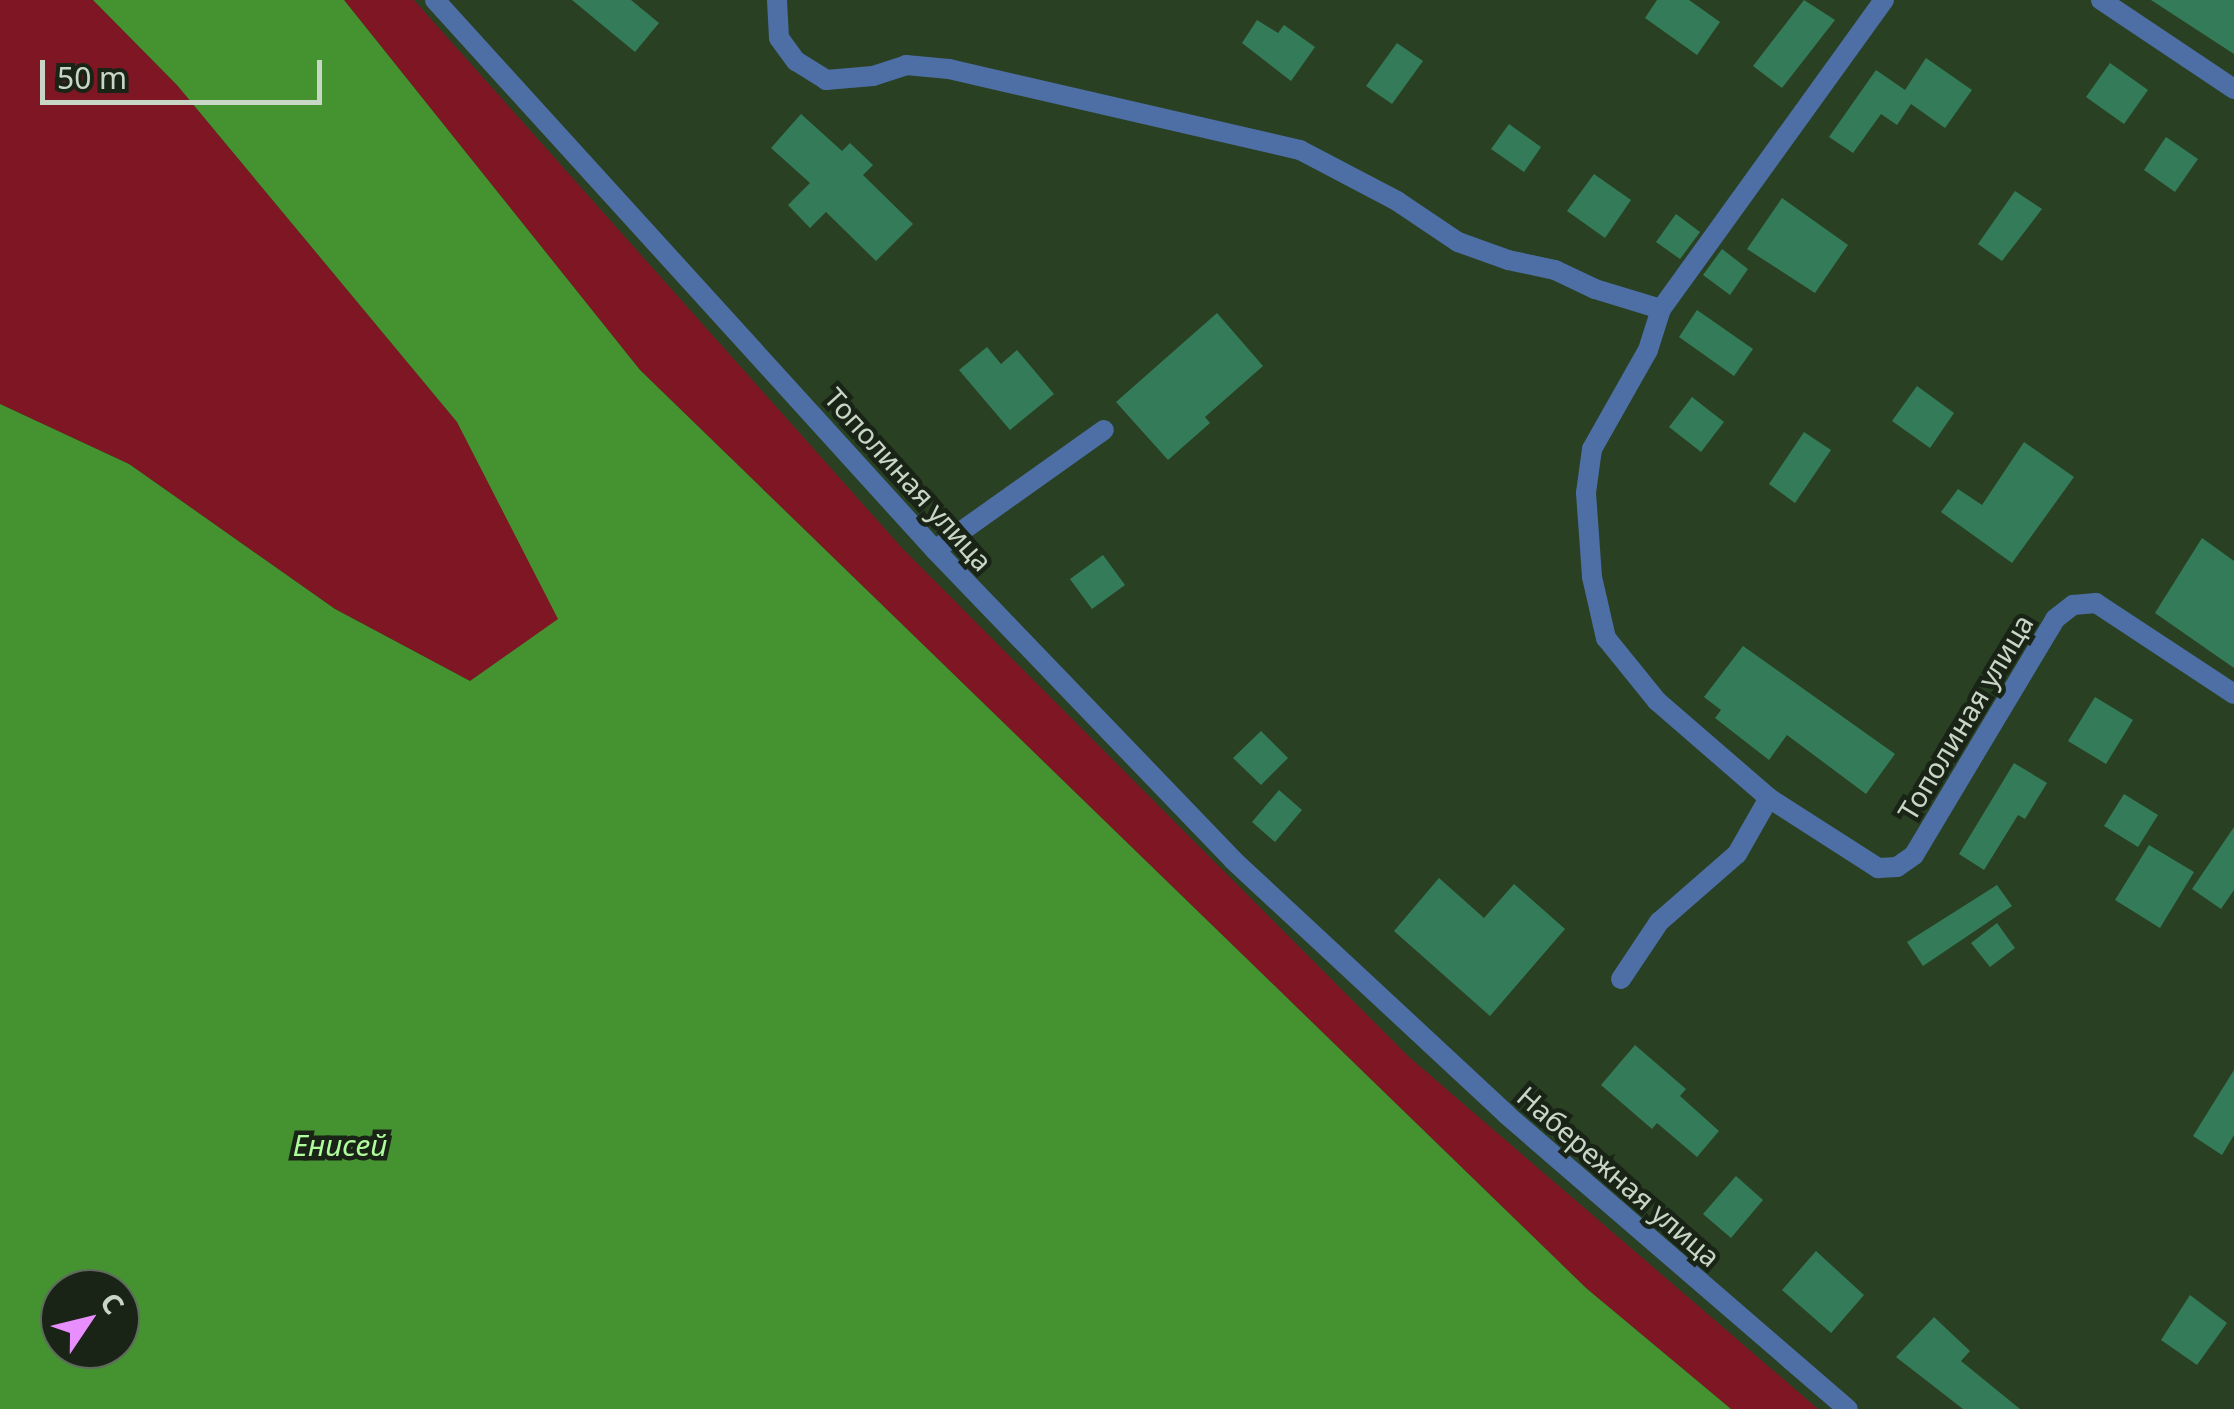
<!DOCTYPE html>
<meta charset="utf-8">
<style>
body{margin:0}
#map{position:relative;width:2234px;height:1409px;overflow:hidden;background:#294023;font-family:"Noto Sans",sans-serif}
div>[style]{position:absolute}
.green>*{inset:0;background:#7e1624}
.water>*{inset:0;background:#459231}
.building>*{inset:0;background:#347c59}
.service>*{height:20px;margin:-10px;padding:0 10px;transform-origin:10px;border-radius:10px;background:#4d6fa6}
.minor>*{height:20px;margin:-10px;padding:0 10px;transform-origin:10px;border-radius:10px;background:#4d6fa6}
span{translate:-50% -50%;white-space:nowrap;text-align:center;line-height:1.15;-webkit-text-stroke:9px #192417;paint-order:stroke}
.street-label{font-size:28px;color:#c8d6c5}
.water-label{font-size:30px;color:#affc9d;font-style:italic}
.north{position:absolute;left:40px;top:1269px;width:100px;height:100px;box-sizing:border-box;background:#192417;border:2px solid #5f6b5d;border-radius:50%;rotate:55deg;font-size:28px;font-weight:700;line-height:40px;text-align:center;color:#c8d6c5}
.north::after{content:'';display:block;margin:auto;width:35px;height:45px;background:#e98efe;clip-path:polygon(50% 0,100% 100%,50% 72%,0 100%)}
.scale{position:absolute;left:40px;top:60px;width:282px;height:45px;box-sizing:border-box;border:5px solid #c8d6c5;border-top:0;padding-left:12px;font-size:30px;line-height:35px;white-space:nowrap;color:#c8d6c5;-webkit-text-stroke:8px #192417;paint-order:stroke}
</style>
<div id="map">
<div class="green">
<i style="clip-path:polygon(0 0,93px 0,177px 85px,457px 422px,559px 619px,470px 681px,335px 609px,129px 464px,0 404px)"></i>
<i style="clip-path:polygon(344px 0,414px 0,902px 548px,1409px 1057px,1818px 1409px,1731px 1409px,1586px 1288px,640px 370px)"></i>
</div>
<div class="water">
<i style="clip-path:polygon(evenodd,93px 0,344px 0,640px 370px,1586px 1288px,1731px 1409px,0 1409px,0 404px,129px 464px,335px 609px,470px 681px,558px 619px,457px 422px,177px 85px,93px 0,120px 1289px,120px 1349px,60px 1349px,60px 1289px,120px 1289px)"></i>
</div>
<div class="building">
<i style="clip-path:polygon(572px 0,631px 0,659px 23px,635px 52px)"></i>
<i style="clip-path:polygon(1657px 0,1689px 0,1720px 22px,1697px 55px,1645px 18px)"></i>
<i style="clip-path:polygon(1804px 0,1835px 20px,1782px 88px,1753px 66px)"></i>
<i style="clip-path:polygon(2151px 0,2234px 0,2234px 54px)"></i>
<i style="clip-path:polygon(1257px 20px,1278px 33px,1284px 25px,1315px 47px,1291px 81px,1242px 43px)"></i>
<i style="clip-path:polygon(1397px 43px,1423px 61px,1392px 104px,1366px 86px)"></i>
<i style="clip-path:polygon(1926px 58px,1972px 90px,1945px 128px,1911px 104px,1897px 125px,1881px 114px,1853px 153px,1829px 137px,1876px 70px,1905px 90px)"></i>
<i style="clip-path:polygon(2110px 63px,2148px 90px,2124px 124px,2086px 97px)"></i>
<i style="clip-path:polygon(801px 114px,842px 151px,850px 143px,873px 165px,863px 175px,913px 224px,876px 261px,826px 212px,810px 228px,788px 205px,810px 183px,771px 148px)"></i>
<i style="clip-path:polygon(1509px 124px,1541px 147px,1524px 172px,1491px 149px)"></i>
<i style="clip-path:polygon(2166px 137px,2198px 159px,2175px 192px,2144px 170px)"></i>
<i style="clip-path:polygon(1594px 174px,1631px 200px,1605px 238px,1567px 211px)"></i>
<i style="clip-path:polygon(2015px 191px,2042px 209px,2002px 261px,1978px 244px)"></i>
<i style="clip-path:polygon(1782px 198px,1848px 245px,1815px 293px,1747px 249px)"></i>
<i style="clip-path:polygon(1676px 214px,1700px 232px,1680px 259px,1656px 242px)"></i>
<i style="clip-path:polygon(1722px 249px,1748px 269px,1730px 295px,1703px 275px)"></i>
<i style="clip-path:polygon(1697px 310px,1753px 349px,1734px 376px,1679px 337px)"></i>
<i style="clip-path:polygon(1217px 313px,1263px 366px,1205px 417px,1210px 423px,1168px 460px,1116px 402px)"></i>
<i style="clip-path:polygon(987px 347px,1001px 364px,1017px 350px,1054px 394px,1010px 430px,959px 370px)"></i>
<i style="clip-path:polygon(1917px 386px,1954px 413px,1930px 448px,1892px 421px)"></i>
<i style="clip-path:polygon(1692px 397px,1724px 422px,1701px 452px,1669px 427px)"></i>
<i style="clip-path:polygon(1804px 432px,1831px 450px,1795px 503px,1769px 484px)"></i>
<i style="clip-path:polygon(2024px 442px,2074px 477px,2012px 563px,1941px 512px,1958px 489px,1982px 505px)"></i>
<i style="clip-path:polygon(2202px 538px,2234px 561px,2234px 668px,2155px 613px)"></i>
<i style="clip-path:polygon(1103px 555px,1125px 585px,1092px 609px,1070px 579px)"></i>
<i style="clip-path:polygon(1743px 646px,1895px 754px,1866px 794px,1787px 735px,1769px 760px,1715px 718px,1721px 710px,1704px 697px)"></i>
<i style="clip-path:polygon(2095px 697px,2133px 720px,2106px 764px,2068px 741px)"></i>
<i style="clip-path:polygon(1261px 731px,1288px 758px,1261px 785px,1233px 758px)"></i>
<i style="clip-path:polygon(2014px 763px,2047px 783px,2025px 819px,2018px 815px,1984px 870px,1959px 854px)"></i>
<i style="clip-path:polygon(1279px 790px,1302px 810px,1275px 842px,1252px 822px)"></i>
<i style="clip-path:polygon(2124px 794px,2158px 815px,2138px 847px,2104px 826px)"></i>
<i style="clip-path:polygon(2234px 827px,2234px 890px,2221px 909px,2192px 889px)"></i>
<i style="clip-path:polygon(2149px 845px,2194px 872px,2160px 928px,2115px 900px)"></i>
<i style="clip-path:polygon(1439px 878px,1484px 918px,1514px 884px,1565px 929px,1490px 1016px,1394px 931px)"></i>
<i style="clip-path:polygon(1997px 885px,2012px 906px,1923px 966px,1907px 942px)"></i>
<i style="clip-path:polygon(1997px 923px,2015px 948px,1990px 967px,1971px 943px)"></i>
<i style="clip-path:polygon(1635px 1045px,1686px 1089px,1680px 1096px,1719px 1131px,1697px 1157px,1657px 1123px,1652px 1129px,1601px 1085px)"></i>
<i style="clip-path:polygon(2234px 1070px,2234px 1135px,2222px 1155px,2193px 1136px)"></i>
<i style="clip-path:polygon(1736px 1176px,1763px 1200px,1731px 1238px,1703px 1214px)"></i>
<i style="clip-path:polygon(1816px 1251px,1864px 1295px,1831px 1333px,1782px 1290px)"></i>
<i style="clip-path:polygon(2190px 1295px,2227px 1323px,2197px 1365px,2161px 1340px)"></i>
<i style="clip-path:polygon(1934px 1317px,1970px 1351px,1961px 1361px,2020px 1409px,1963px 1409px,1896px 1357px)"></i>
</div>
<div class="service">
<i style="left:935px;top:550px;width:207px;rotate:-35.4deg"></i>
<i style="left:1621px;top:979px;width:69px;rotate:-56.3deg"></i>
<i style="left:1659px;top:922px;width:103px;rotate:-41.1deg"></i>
<i style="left:1737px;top:854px;width:64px;rotate:-60.3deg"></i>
</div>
<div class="minor">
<i style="left:435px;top:0;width:743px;rotate:47.73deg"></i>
<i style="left:935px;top:550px;width:430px;rotate:46.1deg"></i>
<i style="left:1233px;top:860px;width:374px;rotate:42.9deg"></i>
<i style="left:1507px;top:1115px;width:450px;rotate:40.8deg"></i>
<i style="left:777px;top:0;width:38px;rotate:87deg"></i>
<i style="left:779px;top:38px;width:29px;rotate:54deg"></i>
<i style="left:796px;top:61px;width:36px;rotate:32deg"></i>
<i style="left:826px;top:80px;width:47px;rotate:-4.9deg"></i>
<i style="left:873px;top:76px;width:35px;rotate:-18deg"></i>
<i style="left:906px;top:65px;width:43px;rotate:5.3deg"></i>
<i style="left:949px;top:69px;width:360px;rotate:13deg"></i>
<i style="left:1300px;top:150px;width:110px;rotate:27.7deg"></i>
<i style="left:1397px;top:201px;width:73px;rotate:33.9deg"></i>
<i style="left:1458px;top:242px;width:53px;rotate:19.8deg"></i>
<i style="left:1508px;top:260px;width:48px;rotate:12deg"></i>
<i style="left:1555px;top:270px;width:44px;rotate:25.4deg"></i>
<i style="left:1595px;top:289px;width:69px;rotate:16.9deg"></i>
<i style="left:1884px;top:0;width:381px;rotate:125.8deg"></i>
<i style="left:1661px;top:309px;width:43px;rotate:107.6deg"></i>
<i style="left:1648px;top:350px;width:114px;rotate:119.5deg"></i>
<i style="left:1592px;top:449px;width:44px;rotate:97.8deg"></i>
<i style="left:1586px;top:493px;width:84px;rotate:85.9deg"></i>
<i style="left:1592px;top:577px;width:63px;rotate:77.1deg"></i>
<i style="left:1606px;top:638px;width:81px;rotate:51deg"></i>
<i style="left:1657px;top:701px;width:148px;rotate:40.9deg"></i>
<i style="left:1769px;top:798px;width:130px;rotate:32.7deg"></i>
<i style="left:1878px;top:868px;width:19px;rotate:-3deg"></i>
<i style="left:1897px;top:867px;width:21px;rotate:-35deg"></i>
<i style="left:1914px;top:855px;width:275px;rotate:-59.1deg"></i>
<i style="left:2055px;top:619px;width:23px;rotate:-38deg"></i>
<i style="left:2073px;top:605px;width:23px;rotate:-5deg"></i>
<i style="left:2096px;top:603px;width:165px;rotate:33.4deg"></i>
<i style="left:2101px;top:0;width:160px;rotate:33.8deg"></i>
</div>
<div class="street-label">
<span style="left:909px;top:479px;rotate:48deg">Тополиная улица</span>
<span style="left:1965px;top:717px;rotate:-59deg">Тополиная улица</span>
<span style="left:1619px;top:1176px;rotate:41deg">Набережная улица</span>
</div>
<div class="water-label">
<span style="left:340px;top:1145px">Енисей</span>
</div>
<div class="north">С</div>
<div class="scale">50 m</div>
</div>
